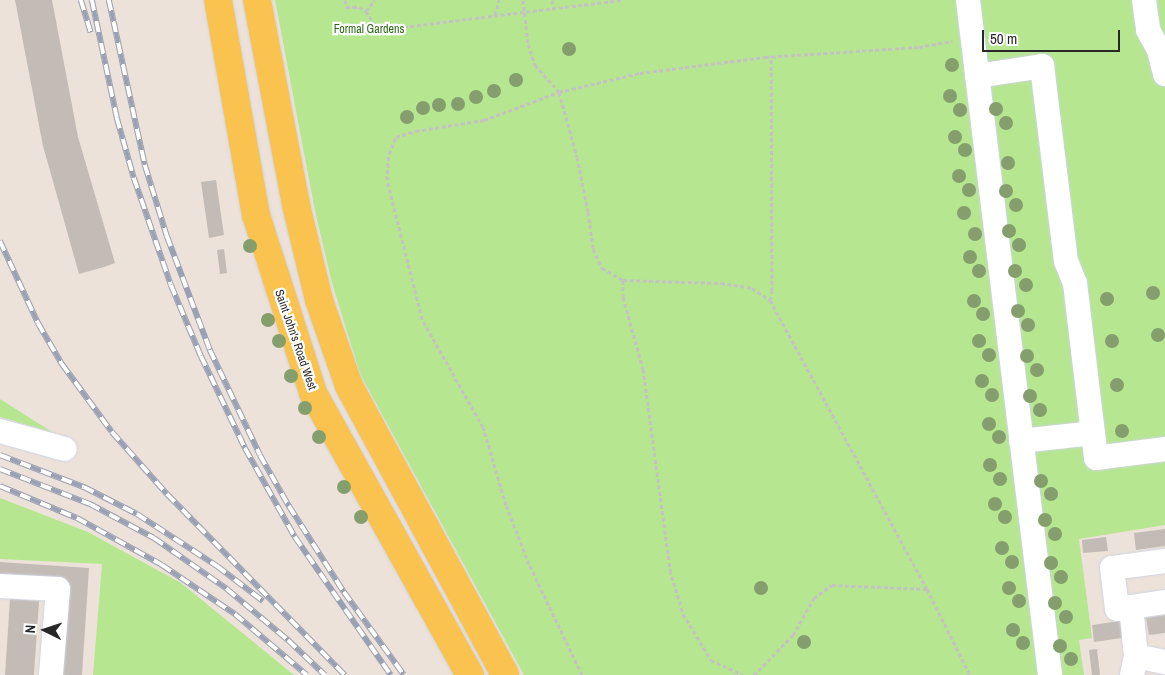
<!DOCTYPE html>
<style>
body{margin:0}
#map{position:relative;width:1165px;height:675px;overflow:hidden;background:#ece2d9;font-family:"Archivo Narrow",sans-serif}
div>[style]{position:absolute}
.green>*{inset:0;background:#b6e790}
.building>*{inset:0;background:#c3bcb6}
.path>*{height:3px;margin-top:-1.5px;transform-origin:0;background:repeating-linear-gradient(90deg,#c3c3c3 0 4px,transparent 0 6.5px)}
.roads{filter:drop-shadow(0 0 1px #ced4e3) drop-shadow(0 0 1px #ced4e3)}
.minor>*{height:24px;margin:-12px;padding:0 12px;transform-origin:12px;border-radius:12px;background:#fff}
.major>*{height:28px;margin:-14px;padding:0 14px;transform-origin:14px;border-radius:14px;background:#fac34f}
.rail>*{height:5.5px;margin-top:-2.75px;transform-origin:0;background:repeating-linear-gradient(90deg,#fff 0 11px,#9ba1b4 0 22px);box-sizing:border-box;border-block:1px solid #9ba1b4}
.trees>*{width:14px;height:14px;margin:-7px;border-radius:50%;background:#849f6d}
span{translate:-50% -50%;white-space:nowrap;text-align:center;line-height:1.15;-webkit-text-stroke:4.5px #fff;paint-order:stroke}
.park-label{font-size:12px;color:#2e6914}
.street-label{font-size:12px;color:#282828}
.north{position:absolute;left:20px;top:605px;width:50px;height:50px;-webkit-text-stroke:4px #fff;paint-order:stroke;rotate:274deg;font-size:14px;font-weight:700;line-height:20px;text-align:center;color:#282828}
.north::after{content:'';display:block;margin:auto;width:18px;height:22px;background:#282828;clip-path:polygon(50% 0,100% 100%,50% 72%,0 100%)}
.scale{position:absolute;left:982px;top:30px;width:138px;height:22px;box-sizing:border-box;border:2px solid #282828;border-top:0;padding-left:6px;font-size:15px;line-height:18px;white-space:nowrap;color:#282828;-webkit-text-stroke:4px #fff;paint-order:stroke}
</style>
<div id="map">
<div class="green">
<i style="clip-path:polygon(275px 0,1165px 0,1165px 525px,1079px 539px,1092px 638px,1079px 640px,1084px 675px,524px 675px,360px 374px,332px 283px,315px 211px)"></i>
<i style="clip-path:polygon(0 399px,52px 432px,0 417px)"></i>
<i style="clip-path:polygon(0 498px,88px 532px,181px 583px,294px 675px,93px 675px,102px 564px,0 559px)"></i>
</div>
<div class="building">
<i style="clip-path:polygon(15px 0,52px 0,78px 137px,115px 263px,104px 267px,79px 274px,43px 146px)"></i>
<i style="clip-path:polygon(216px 180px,224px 235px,209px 238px,201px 182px)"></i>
<i style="clip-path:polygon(224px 249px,227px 273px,220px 274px,217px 250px)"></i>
<i style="clip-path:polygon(1165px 529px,1165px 546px,1136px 550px,1134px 533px)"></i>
<i style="clip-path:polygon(1106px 537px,1108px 551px,1083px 553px,1082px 540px)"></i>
<i style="clip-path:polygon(0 562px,89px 568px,82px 675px,59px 675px,65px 578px,41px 577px,6px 581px,6px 574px,0 574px)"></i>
<i style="clip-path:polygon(10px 599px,39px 601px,34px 675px,5px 675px)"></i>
<i style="clip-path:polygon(1165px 615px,1165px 633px,1149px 635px,1146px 618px)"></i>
<i style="clip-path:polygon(1127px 620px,1129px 637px,1094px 642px,1092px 625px)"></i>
<i style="clip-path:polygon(1097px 649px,1100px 675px,1092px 675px,1089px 650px)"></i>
</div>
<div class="path">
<i style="left:345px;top:0;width:7px;rotate:82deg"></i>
<i style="left:346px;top:7px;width:13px"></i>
<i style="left:359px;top:7px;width:8px;rotate:30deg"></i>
<i style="left:366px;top:11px;width:22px;rotate:58deg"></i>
<i style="left:378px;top:30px;width:246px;rotate:-7deg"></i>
<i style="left:523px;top:0;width:44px;rotate:83.5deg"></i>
<i style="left:528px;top:44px;width:22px;rotate:72deg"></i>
<i style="left:535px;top:65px;width:36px;rotate:48deg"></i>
<i style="left:559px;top:92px;width:67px;rotate:74.5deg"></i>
<i style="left:577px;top:157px;width:56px;rotate:78.7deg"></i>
<i style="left:588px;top:212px;width:37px;rotate:82deg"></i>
<i style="left:593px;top:249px;width:21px;rotate:65deg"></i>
<i style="left:602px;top:268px;width:24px;rotate:30deg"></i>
<i style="left:623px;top:280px;width:98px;rotate:1.8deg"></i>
<i style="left:721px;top:283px;width:31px;rotate:9deg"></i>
<i style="left:752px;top:288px;width:22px;rotate:34deg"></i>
<i style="left:770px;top:300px;width:329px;rotate:61.5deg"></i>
<i style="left:927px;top:589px;width:96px;rotate:63.4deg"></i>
<i style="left:552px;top:0;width:8px;rotate:76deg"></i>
<i style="left:366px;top:11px;width:14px;rotate:-51deg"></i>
<i style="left:495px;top:15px;width:16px;rotate:-75deg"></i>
<i style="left:623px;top:280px;width:17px;rotate:90deg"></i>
<i style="left:623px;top:297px;width:75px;rotate:74.5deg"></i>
<i style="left:643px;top:369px;width:203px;rotate:82.3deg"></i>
<i style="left:670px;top:570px;width:46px;rotate:73.5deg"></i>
<i style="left:683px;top:614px;width:54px;rotate:58.7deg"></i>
<i style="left:711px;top:660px;width:35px;rotate:25deg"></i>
<i style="left:770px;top:300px;width:9px;rotate:-77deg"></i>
<i style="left:772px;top:291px;width:235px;rotate:-90.2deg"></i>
<i style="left:582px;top:675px;width:123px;rotate:-115.5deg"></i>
<i style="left:529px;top:564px;width:63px;rotate:-111.3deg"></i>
<i style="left:506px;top:505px;width:81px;rotate:-106.4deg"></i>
<i style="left:483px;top:427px;width:124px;rotate:-119.5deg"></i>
<i style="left:422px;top:319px;width:143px;rotate:-104.1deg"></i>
<i style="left:387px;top:180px;width:26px;rotate:-86deg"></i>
<i style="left:389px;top:154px;width:18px;rotate:-68deg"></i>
<i style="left:396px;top:137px;width:21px;rotate:-17deg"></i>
<i style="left:416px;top:131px;width:69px;rotate:-9.2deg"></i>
<i style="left:484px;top:120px;width:80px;rotate:-20.5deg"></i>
<i style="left:559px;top:92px;width:83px;rotate:-13.2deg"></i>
<i style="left:640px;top:73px;width:126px;rotate:-7.3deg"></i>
<i style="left:765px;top:57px;width:154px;rotate:-3.7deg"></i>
<i style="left:919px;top:47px;width:34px;rotate:-10deg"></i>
<i style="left:754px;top:675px;width:56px;rotate:-45.7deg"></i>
<i style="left:793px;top:635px;width:43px;rotate:-60.4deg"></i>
<i style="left:814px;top:598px;width:22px;rotate:-36deg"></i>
<i style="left:832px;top:585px;width:94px;rotate:2.4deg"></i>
</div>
<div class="roads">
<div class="minor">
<i style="left:968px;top:0;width:680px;rotate:83.07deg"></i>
<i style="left:1144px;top:0;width:30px;rotate:82deg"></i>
<i style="left:1148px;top:30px;width:23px;rotate:61deg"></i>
<i style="left:1159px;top:50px;width:25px;rotate:76deg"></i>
<i style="left:977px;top:76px;width:66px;rotate:-8.7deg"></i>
<i style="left:1042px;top:66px;width:196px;rotate:83deg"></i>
<i style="left:1066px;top:261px;width:24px;rotate:68deg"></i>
<i style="left:1075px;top:283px;width:151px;rotate:83.2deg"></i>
<i style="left:0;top:431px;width:67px;rotate:15.5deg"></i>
<i style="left:1021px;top:441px;width:72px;rotate:-6.3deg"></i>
<i style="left:1093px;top:433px;width:25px;rotate:83deg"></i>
<i style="left:1096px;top:458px;width:70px;rotate:-7.4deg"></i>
<i style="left:1165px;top:561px;width:53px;rotate:172.5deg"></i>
<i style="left:1112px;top:568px;width:41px;rotate:83deg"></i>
<i style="left:1117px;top:609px;width:49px;rotate:-8.3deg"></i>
<i style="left:0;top:586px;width:58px;rotate:3deg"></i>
<i style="left:58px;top:589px;width:86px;rotate:94.7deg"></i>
<i style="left:1131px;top:607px;width:49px;rotate:84.2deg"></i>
<i style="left:1132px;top:675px;width:19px;rotate:-78deg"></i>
<i style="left:1136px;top:656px;width:30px;rotate:12deg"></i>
</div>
<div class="major">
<i style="left:218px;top:0;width:218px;rotate:80deg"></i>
<i style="left:256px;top:215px;width:187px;rotate:72.2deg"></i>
<i style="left:313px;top:393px;width:323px;rotate:60.9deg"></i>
<i style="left:257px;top:0;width:209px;rotate:79.2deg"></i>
<i style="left:296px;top:205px;width:98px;rotate:76.4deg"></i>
<i style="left:319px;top:300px;width:91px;rotate:70.8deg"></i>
<i style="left:349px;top:386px;width:328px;rotate:61.6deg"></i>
</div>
</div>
<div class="rail">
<i style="left:81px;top:0;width:34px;rotate:73deg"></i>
<i style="left:92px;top:0;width:121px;rotate:78deg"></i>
<i style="left:117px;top:118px;width:62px;rotate:74.2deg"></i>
<i style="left:134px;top:178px;width:113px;rotate:70.9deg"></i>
<i style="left:171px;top:285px;width:77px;rotate:67.1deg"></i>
<i style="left:201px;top:356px;width:102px;rotate:64.4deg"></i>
<i style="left:245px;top:448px;width:102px;rotate:60.7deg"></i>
<i style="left:295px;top:537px;width:168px;rotate:55.2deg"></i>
<i style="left:109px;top:0;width:169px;rotate:77.7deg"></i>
<i style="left:145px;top:165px;width:74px;rotate:72.8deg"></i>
<i style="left:167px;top:236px;width:122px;rotate:69.3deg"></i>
<i style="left:210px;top:350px;width:116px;rotate:64.5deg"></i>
<i style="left:260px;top:455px;width:59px;rotate:60.4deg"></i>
<i style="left:289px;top:506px;width:102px;rotate:57.4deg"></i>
<i style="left:344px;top:592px;width:102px;rotate:54.1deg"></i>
<i style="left:0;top:241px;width:90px;rotate:65.1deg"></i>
<i style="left:38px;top:323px;width:48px;rotate:59.7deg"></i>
<i style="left:62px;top:364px;width:84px;rotate:53.7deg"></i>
<i style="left:112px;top:432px;width:83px;rotate:48.4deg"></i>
<i style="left:167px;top:494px;width:254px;rotate:45.5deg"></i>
<i style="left:0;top:455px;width:90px;rotate:20.9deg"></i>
<i style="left:84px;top:487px;width:59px;rotate:27deg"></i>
<i style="left:137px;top:514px;width:95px;rotate:33deg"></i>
<i style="left:217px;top:566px;width:58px;rotate:37.3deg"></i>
<i style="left:0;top:469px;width:97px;rotate:21.3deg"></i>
<i style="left:90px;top:504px;width:72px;rotate:28deg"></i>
<i style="left:154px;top:538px;width:89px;rotate:34.9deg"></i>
<i style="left:227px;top:589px;width:80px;rotate:39.9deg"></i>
<i style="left:288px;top:640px;width:51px;rotate:43.4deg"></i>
<i style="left:0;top:486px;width:83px;rotate:22.6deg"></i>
<i style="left:77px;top:518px;width:97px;rotate:28.9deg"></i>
<i style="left:162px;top:565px;width:88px;rotate:33.9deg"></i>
<i style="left:235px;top:614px;width:94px;rotate:40.3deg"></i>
</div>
<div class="trees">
<i style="left:569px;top:49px"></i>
<i style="left:952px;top:65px"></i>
<i style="left:516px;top:80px"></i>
<i style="left:494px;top:91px"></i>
<i style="left:950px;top:96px"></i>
<i style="left:476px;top:97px"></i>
<i style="left:458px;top:104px"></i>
<i style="left:439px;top:105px"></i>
<i style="left:423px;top:108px"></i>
<i style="left:996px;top:109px"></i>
<i style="left:960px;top:110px"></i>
<i style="left:407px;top:117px"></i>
<i style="left:1006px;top:123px"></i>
<i style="left:955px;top:137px"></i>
<i style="left:965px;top:150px"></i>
<i style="left:1008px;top:163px"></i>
<i style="left:959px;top:176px"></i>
<i style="left:969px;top:190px"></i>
<i style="left:1006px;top:191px"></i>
<i style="left:1016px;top:205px"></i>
<i style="left:964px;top:213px"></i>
<i style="left:1009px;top:231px"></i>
<i style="left:975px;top:234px"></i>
<i style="left:1019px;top:245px"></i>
<i style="left:250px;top:246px"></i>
<i style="left:970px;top:257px"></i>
<i style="left:979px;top:271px"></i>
<i style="left:1015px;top:271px"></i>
<i style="left:1026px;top:285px"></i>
<i style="left:1153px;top:293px"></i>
<i style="left:1107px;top:299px"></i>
<i style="left:974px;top:301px"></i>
<i style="left:1018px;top:311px"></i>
<i style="left:983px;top:314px"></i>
<i style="left:268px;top:320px"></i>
<i style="left:1028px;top:325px"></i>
<i style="left:1158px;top:335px"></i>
<i style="left:279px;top:341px"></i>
<i style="left:979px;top:341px"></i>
<i style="left:1112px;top:341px"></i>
<i style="left:989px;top:355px"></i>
<i style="left:1027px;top:356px"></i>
<i style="left:1037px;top:370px"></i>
<i style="left:291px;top:376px"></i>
<i style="left:982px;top:381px"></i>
<i style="left:1117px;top:385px"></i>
<i style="left:992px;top:395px"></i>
<i style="left:1030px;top:396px"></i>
<i style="left:305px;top:408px"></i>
<i style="left:1040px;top:410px"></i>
<i style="left:989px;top:424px"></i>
<i style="left:1122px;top:431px"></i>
<i style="left:319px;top:437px"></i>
<i style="left:999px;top:437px"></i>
<i style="left:990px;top:465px"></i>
<i style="left:1000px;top:479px"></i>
<i style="left:1041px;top:481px"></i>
<i style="left:344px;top:487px"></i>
<i style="left:1051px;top:494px"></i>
<i style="left:995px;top:504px"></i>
<i style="left:361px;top:517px"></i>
<i style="left:1005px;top:517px"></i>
<i style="left:1045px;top:520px"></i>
<i style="left:1055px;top:534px"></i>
<i style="left:1002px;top:548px"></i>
<i style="left:1012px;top:562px"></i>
<i style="left:1051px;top:563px"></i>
<i style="left:1061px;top:577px"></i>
<i style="left:761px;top:588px"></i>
<i style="left:1009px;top:588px"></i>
<i style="left:1019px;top:601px"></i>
<i style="left:1055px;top:603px"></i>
<i style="left:1066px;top:617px"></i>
<i style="left:1013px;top:630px"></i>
<i style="left:804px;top:642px"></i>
<i style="left:1023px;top:643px"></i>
<i style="left:1060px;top:646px"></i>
<i style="left:1071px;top:659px"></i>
</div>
<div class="park-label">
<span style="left:369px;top:30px">Formal Gardens</span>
</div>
<div class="street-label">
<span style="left:295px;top:340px;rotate:71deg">Saint John's Road West</span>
</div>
<div class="north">N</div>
<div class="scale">50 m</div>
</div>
